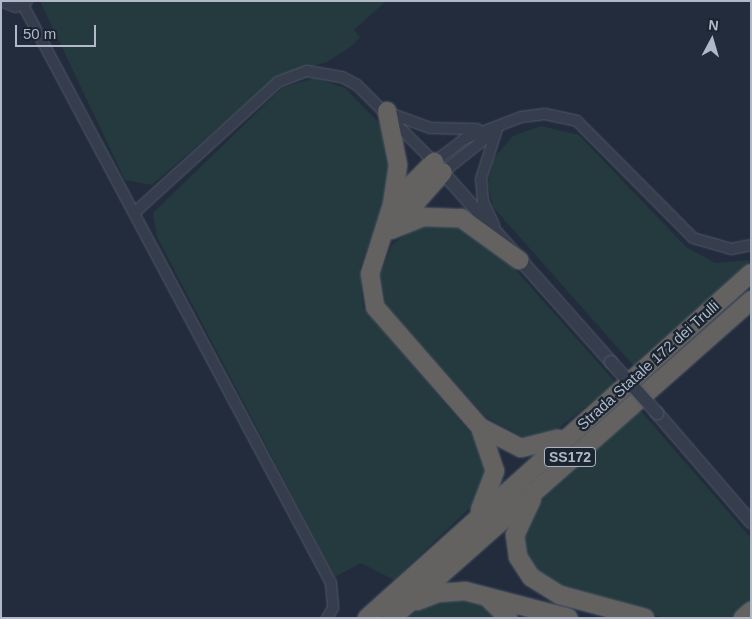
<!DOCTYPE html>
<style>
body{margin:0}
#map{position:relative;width:752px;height:619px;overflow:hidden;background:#222c3d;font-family:Arial,sans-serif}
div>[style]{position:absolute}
.green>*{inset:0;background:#243a3e}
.roads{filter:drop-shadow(0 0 1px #515967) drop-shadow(0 0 1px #515967)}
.minor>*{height:10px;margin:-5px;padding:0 5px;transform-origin:5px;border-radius:5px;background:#363e4d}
.tertiary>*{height:12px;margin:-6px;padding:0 6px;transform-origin:6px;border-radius:6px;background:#363e4d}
.trunk>*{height:18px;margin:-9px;padding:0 9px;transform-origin:9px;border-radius:9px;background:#646260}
.bridges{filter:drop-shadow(0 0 1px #515967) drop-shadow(0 0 1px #515967)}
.tertiary-bridge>*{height:12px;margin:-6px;padding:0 6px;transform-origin:6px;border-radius:6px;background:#363e4d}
span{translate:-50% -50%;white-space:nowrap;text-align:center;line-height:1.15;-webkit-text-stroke:4.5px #1b2431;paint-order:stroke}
.shield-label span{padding:1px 4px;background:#1b2431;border:1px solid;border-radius:4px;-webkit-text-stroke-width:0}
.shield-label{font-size:14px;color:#b1b9c8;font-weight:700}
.street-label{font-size:15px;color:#b1b9c8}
.frame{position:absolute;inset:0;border:2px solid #b1b9c8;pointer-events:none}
.north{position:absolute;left:687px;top:15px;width:50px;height:50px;-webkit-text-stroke:4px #1b2431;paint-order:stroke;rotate:6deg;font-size:14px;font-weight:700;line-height:20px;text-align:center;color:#b1b9c8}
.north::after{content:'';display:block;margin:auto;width:18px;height:22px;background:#b1b9c8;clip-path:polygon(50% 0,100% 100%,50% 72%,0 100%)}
.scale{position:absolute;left:15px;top:25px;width:81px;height:22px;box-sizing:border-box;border:2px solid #b1b9c8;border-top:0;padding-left:6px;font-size:15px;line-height:18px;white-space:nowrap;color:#b1b9c8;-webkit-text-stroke:4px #1b2431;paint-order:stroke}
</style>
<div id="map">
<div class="green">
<i style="clip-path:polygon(40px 1px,386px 1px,354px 30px,360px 37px,353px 45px,327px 62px,277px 76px,152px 185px,125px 180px)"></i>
<i style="clip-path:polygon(314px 78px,345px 88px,380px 124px,392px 157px,384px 202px,360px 268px,363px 308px,484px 449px,487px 476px,475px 503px,394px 580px,361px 563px,335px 577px,157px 237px,153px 213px,282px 88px)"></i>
<i style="clip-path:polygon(541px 126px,579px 135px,686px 247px,715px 263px,751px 260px,633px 365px,493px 207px,488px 184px,494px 158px,513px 136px)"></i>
<i style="clip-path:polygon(450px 220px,490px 241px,616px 383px,555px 431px,525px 438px,486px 417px,386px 305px,380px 275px,392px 245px,414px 227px)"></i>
<i style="clip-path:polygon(639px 409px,751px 538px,751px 603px,734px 618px,665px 618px,559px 589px,543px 582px,521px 549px,520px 537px,536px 504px)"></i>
<i style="clip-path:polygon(446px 596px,484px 602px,500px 618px,408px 618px,423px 604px)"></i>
</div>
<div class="roads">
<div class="minor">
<i style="left:1px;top:1px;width:16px;rotate:22deg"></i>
<i style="left:16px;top:7px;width:13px;rotate:-29deg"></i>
<i style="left:23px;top:5px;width:655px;rotate:61.95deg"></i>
<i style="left:331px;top:583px;width:25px;rotate:85deg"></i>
<i style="left:333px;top:608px;width:12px;rotate:121deg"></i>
<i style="left:392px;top:114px;width:40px;rotate:20.2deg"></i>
<i style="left:430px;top:128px;width:47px;rotate:1.2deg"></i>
<i style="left:443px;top:172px;width:68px;rotate:-38.4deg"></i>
<i style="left:134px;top:213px;width:195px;rotate:-42.3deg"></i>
<i style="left:278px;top:82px;width:31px;rotate:-21deg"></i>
<i style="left:307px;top:71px;width:36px;rotate:10deg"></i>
<i style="left:342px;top:77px;width:17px;rotate:28deg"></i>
<i style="left:357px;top:85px;width:109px;rotate:45deg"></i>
<i style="left:434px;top:162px;width:38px;rotate:-37deg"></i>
<i style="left:464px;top:139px;width:61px;rotate:-21.1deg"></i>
<i style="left:521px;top:117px;width:24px;rotate:-7deg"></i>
<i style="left:545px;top:114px;width:33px;rotate:12deg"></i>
<i style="left:577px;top:121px;width:165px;rotate:45.2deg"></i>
<i style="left:693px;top:238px;width:40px;rotate:16deg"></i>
<i style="left:731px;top:249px;width:20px;rotate:-11deg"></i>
<i style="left:494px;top:225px;width:26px;rotate:-115deg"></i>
<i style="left:483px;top:201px;width:22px;rotate:-95deg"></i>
<i style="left:481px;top:179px;width:52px;rotate:-72.3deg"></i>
</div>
<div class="tertiary">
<i style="left:438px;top:167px;width:261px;rotate:48.4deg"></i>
<i style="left:657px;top:413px;width:144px;rotate:49.2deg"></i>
</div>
<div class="trunk">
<i style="left:387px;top:111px;width:55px;rotate:78.5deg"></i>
<i style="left:398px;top:165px;width:40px;rotate:98.5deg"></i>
<i style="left:392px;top:205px;width:72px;rotate:107.7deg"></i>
<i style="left:370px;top:274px;width:33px;rotate:81deg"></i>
<i style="left:375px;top:307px;width:159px;rotate:48.8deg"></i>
<i style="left:480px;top:427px;width:46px;rotate:27.1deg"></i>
<i style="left:521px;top:448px;width:38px;rotate:-14deg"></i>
<i style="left:394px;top:202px;width:57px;rotate:-45deg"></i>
<i style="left:395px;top:226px;width:72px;rotate:-48.4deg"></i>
<i style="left:391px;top:230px;width:35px;rotate:-22deg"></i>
<i style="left:424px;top:217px;width:37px;rotate:2deg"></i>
<i style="left:461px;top:218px;width:72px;rotate:35.9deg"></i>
<i style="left:480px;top:427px;width:46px;rotate:71.2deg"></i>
<i style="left:495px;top:471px;width:42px;rotate:111deg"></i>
<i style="left:532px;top:499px;width:40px;rotate:115deg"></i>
<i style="left:515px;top:535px;width:22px;rotate:82deg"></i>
<i style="left:518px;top:557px;width:24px;rotate:57deg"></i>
<i style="left:531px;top:577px;width:34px;rotate:32deg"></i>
<i style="left:560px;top:595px;width:88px;rotate:15.1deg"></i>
<i style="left:487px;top:597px;width:30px;rotate:45deg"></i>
<i style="left:417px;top:601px;width:22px;rotate:-21deg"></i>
<i style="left:438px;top:593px;width:27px;rotate:-4deg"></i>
<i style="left:465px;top:591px;width:107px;rotate:14.6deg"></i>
<i style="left:367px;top:618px;width:516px;rotate:-41.94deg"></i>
<i style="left:392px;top:618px;width:480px;rotate:-41.5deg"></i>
<i style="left:743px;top:618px;width:11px;rotate:-41deg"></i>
</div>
</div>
<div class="bridges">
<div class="tertiary-bridge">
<i style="left:611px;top:362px;width:69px;rotate:48deg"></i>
</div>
</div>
<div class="shield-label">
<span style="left:570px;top:457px">SS172</span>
</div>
<div class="street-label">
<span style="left:648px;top:365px;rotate:-42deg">Strada Statale 172 dei Trulli</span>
</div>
<div class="frame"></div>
<div class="north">N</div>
<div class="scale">50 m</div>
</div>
